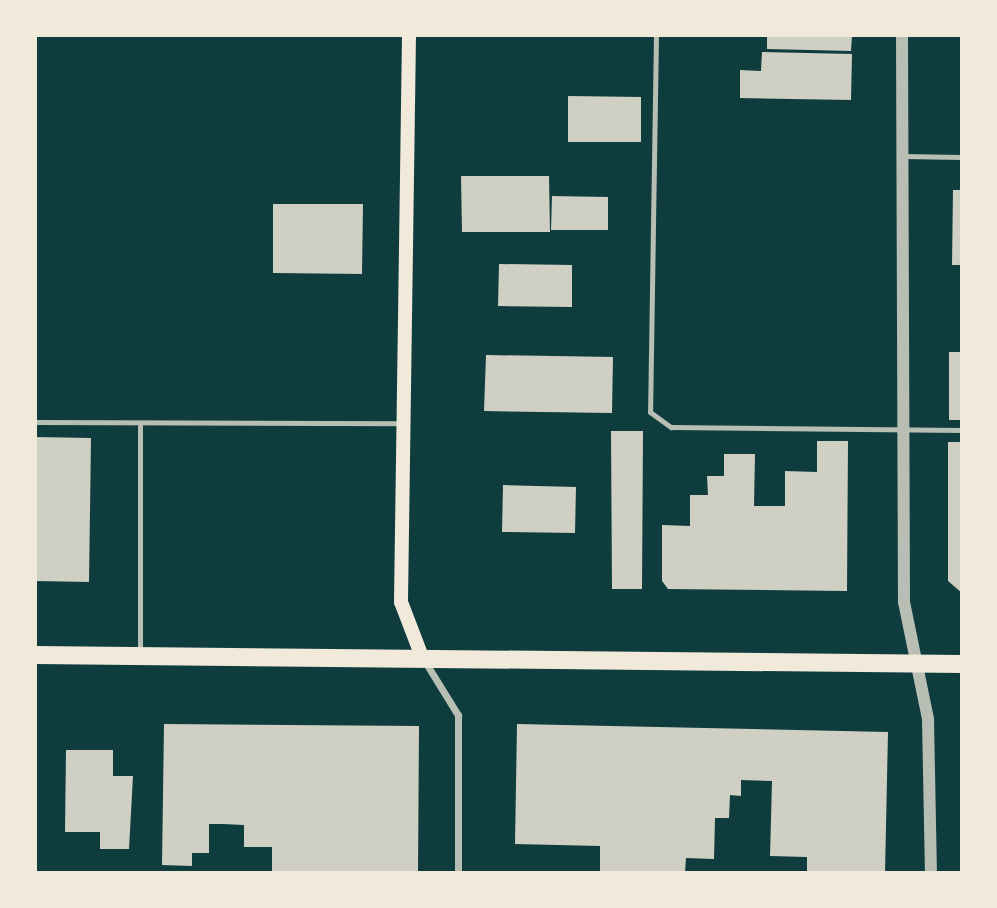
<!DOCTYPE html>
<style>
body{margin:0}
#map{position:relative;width:997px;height:908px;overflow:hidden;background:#0f3d3e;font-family:"Alegreya Sans",sans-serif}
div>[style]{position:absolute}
.building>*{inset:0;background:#cfcfc3}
.service>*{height:5px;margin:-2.5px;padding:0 2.5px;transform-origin:2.5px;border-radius:2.5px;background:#b8beb3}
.minor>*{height:7px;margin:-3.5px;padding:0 3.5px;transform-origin:3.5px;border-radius:3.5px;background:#b8beb3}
.tertiary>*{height:12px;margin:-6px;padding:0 6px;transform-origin:6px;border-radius:6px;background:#b8beb3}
.secondary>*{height:14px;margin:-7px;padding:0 7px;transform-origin:7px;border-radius:7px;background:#f1e9da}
.primary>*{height:18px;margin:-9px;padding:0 9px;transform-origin:9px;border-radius:9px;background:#f1e9da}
span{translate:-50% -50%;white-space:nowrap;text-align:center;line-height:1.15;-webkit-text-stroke:7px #f1e9da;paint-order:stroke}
.frame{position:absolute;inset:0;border:37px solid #f1e9da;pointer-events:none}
</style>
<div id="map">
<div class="building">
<i style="clip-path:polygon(767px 35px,852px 35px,851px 51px,767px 49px)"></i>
<i style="clip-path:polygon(762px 52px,852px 54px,851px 100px,740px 98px,740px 70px,761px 71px)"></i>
<i style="clip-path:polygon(568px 96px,641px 97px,641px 142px,568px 142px)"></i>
<i style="clip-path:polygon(461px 176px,549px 176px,550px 232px,462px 232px)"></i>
<i style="clip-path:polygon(953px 190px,962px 190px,962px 265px,952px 265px)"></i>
<i style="clip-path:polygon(552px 196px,608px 197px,608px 230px,551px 230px)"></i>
<i style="clip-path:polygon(273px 204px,363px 204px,362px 274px,273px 273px)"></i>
<i style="clip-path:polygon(499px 264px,572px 265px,572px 307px,498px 306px)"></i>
<i style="clip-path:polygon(949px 352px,962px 352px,962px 420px,949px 420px)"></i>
<i style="clip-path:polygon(486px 355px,613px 357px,612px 413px,484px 411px)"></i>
<i style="clip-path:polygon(611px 431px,643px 431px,642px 589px,612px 589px)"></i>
<i style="clip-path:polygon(35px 437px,91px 438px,89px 582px,35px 581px)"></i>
<i style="clip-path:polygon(817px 441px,848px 441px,847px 591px,668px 589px,662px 581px,662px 525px,690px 526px,690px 495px,708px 495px,707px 476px,724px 476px,724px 454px,755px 454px,754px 506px,785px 506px,785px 471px,817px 472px)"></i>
<i style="clip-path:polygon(948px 442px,962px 442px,962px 593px,948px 581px)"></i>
<i style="clip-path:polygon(503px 485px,576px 487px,575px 533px,502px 532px)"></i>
<i style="clip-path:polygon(164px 724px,419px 726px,418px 873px,272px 873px,272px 847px,244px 847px,244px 825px,223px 824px,209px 824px,209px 853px,192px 853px,192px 866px,162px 865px)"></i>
<i style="clip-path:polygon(517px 724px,888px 732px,885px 873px,807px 873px,807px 857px,770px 856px,772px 781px,741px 780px,741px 796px,730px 795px,729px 818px,715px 818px,714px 859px,686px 858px,685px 873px,600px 873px,600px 846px,515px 844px)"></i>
<i style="clip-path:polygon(66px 750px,113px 750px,113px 776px,133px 776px,129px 849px,100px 849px,100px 832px,65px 832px)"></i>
</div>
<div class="service">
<i style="left:656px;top:35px;width:377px;rotate:90.9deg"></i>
<i style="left:650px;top:412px;width:26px;rotate:36deg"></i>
<i style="left:671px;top:427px;width:291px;rotate:0.6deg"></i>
<i style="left:902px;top:156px;width:60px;rotate:1deg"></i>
<i style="left:35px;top:422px;width:368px;rotate:0.2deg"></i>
<i style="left:140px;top:423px;width:229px;rotate:90deg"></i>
</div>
<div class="minor">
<i style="left:424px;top:660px;width:65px;rotate:58.3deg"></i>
<i style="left:458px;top:715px;width:158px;rotate:90deg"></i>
</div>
<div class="tertiary">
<i style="left:902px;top:35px;width:567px;rotate:89.8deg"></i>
<i style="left:904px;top:602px;width:119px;rotate:78.4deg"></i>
<i style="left:928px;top:719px;width:154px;rotate:88.9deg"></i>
</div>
<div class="secondary">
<i style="left:409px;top:35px;width:567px;rotate:90.81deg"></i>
<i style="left:401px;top:602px;width:59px;rotate:69.1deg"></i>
</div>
<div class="primary">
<i style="left:35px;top:655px;width:927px;rotate:0.56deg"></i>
</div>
<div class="frame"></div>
</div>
